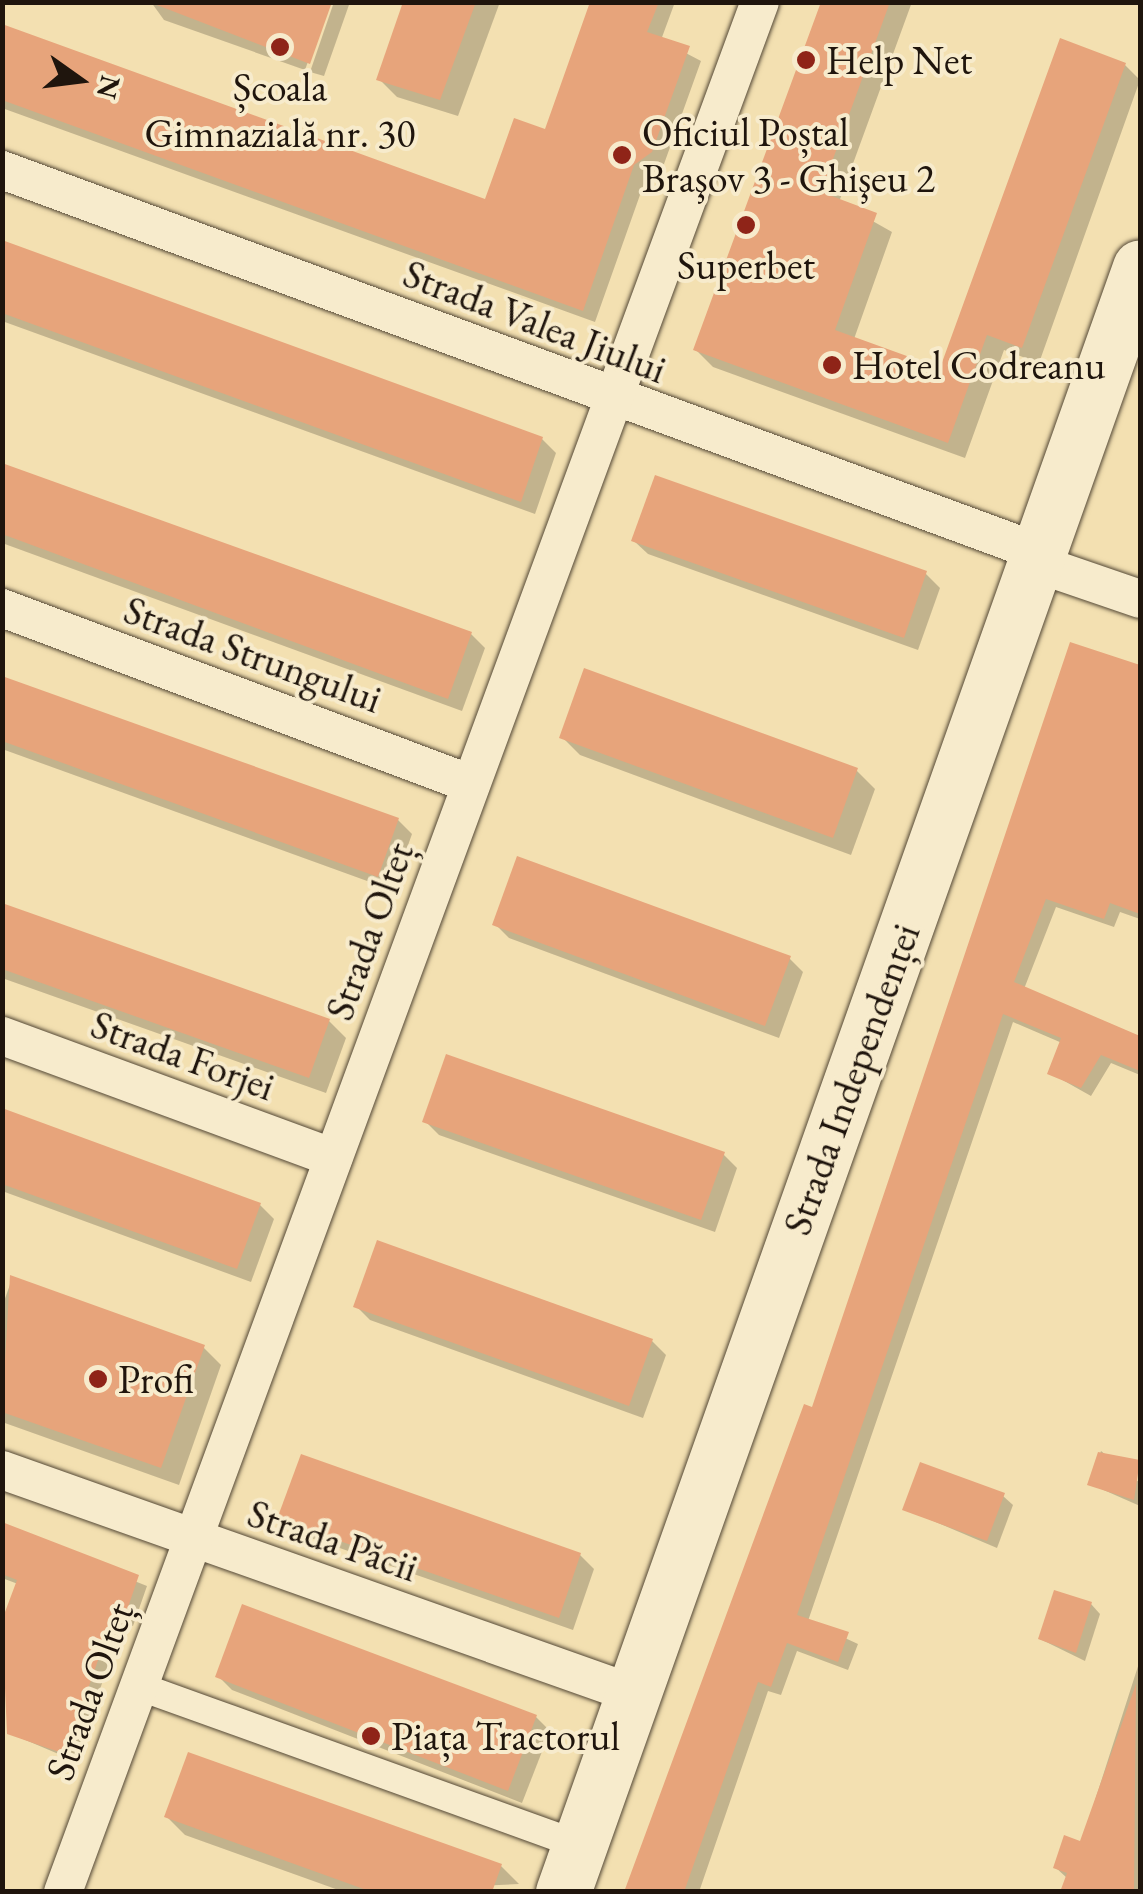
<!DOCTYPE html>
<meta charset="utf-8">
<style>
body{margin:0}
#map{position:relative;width:1143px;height:1894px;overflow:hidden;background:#f3e0b1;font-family:"EB Garamond",serif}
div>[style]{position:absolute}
.shadow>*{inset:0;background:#0003}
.building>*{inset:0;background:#e7a47b}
.roads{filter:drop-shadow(0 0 2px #544836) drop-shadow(0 0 2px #544836)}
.pedestrian>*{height:28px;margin:-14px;padding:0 14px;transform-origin:14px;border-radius:14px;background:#f7ebcc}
.minor>*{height:38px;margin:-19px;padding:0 19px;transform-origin:19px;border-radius:19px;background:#f7ebcc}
.secondary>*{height:55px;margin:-27.5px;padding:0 27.5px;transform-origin:27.5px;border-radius:27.5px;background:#f7ebcc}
.dots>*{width:28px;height:28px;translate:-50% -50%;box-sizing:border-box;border:5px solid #f7ebcc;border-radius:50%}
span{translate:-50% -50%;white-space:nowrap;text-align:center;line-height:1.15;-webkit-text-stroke:8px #f7ebcc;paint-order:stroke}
.poi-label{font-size:40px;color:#1f150d}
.left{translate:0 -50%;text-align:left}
.street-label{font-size:40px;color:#1f150d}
.frame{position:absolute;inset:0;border:5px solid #1f150d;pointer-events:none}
.north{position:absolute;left:30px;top:30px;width:100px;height:100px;-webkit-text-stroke:8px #f7ebcc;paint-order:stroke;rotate:104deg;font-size:28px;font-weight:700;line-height:40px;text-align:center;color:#1f150d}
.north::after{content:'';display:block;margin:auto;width:35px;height:45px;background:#1f150d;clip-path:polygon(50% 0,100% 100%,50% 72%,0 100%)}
</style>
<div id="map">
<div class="shadow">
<i style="clip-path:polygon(151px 2px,329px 2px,305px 70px,164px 20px)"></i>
<i style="clip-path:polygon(334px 2px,350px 2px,324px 76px,310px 72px)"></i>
<i style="clip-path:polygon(406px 2px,500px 2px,458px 116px,397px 97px,379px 79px)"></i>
<i style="clip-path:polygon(593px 2px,675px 2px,661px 40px,701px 61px,664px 164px,646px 178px,595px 322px,2px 108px,2px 29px,487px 203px,546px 132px)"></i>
<i style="clip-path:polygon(822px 2px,912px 2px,839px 202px,892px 232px,854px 339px,942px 371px,1125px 65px,1140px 80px,1039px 363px,1004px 350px,965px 458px,713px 367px,696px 350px)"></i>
<i style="clip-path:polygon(2px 245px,542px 439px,556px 453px,535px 514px,2px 321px)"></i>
<i style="clip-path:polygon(2px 465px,471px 634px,485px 648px,462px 711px,2px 543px)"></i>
<i style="clip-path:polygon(634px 541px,926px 574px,940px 588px,918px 650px,648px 554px)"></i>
<i style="clip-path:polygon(1133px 665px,1140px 672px,1130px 715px,1140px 719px,1140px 919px,1120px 912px,1114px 927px,1056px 907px,1024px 989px,1140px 1038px,1140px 1075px,1111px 1063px,1091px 1096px,1050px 1073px,1062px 1043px,1013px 1022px,808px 1621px,858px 1644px,848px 1670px,797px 1651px,781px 1695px,768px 1691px,699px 1892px,627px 1892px,813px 1410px)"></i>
<i style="clip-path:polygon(2px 679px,398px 820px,412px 834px,392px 890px,2px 749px)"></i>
<i style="clip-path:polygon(562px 737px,857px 771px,875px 789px,851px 855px,580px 755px)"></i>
<i style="clip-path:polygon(2px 905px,329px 1021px,346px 1038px,326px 1093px,2px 978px)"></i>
<i style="clip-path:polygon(495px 924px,789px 958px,803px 972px,779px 1038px,509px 938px)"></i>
<i style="clip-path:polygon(2px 1110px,260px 1205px,274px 1219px,251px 1282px,2px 1191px)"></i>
<i style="clip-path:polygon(425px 1121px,723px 1154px,737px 1168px,715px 1232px,439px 1135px)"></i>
<i style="clip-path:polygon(12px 1279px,203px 1347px,221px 1365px,179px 1485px,2px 1422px,2px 1307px)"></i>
<i style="clip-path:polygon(356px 1306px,652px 1341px,666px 1355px,643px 1418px,370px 1320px)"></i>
<i style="clip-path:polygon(1101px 1451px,1140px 1483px,1140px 1506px,1090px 1484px)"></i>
<i style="clip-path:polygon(1003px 1496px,1013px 1505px,997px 1548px,905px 1509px)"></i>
<i style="clip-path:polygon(280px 1518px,580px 1555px,594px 1569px,573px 1630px,294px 1532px)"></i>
<i style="clip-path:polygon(2px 1528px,147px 1586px,133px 1626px,123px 1623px,75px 1761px,9px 1733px,2px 1628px,18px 1584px,2px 1578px)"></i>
<i style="clip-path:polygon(1091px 1604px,1100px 1614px,1085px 1661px,1040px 1639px)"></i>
<i style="clip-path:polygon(1140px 1660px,1140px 1892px,1061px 1892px,1067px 1878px,1055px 1867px,1081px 1844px)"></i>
<i style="clip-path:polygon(218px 1676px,536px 1717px,550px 1731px,522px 1803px,232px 1690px)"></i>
<i style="clip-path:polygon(167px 1817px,501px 1866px,519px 1884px,344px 1892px,185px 1835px)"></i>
</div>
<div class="building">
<i style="clip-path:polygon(149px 2px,332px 2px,310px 64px)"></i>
<i style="clip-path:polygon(403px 2px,476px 2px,440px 100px,376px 80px)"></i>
<i style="clip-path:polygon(590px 2px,659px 2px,647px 32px,690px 46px,652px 152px,634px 165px,583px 311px,2px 100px,2px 24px,485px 199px,514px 118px,545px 129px)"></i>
<i style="clip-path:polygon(821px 2px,890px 2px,821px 192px,877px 213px,835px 330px,940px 368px,1060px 38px,1126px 63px,1022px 348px,987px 335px,948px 443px,693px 350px)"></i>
<i style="clip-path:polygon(2px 240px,543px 437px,521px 502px,2px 313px)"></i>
<i style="clip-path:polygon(2px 463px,472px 632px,448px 699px,2px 534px)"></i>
<i style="clip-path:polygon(655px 475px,927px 571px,904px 638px,631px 541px)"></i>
<i style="clip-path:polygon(1070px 642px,1140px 665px,1140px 914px,1110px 903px,1104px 919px,1046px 899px,1014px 982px,1140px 1036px,1140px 1071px,1101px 1055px,1081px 1088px,1047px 1074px,1061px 1038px,1003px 1014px,797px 1615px,849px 1632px,838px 1662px,787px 1643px,771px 1687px,758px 1682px,684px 1892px,624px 1892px,804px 1404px,812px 1407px)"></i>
<i style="clip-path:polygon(584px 668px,858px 768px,833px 838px,559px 738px)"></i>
<i style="clip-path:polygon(2px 676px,399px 818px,378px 877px,2px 741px)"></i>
<i style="clip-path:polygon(517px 856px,791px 956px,765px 1026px,492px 925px)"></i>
<i style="clip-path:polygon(2px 903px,330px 1019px,309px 1078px,2px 969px)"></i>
<i style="clip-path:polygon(446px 1054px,725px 1152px,701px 1220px,422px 1122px)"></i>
<i style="clip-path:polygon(2px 1108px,261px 1203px,237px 1269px,2px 1184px)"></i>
<i style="clip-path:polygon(377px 1240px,653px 1339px,629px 1406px,353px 1307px)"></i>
<i style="clip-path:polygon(10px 1275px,205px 1345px,161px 1468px,2px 1412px)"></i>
<i style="clip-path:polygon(1098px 1452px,1140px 1460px,1134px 1500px,1087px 1485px)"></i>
<i style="clip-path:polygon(301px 1454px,581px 1553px,559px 1618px,277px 1519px)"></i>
<i style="clip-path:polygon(920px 1462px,1005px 1493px,987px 1541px,902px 1510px)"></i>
<i style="clip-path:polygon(2px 1522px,139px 1575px,124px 1619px,114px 1615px,65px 1754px,7px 1734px,2px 1620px,17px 1580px,2px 1574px)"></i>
<i style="clip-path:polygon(1054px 1590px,1092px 1602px,1076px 1653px,1038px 1639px)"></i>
<i style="clip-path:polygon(242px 1604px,537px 1715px,508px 1791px,215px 1677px)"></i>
<i style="clip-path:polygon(1136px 1684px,1134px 1892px,1060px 1892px,1067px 1873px,1053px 1868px,1064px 1835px,1080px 1841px)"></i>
<i style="clip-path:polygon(188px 1752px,502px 1864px,492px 1892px,372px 1892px,164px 1817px)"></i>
</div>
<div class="roads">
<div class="pedestrian">
<i style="left:138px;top:1686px;width:470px;rotate:19.8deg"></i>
</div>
<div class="minor">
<i style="left:2px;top:170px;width:1104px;rotate:20.24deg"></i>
<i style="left:1035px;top:563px;width:111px;rotate:18.9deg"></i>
<i style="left:2px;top:608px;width:501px;rotate:20.57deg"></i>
<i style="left:2px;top:1036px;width:353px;rotate:20.2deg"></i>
<i style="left:2px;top:1470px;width:671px;rotate:19.52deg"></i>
<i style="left:63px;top:1892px;width:2014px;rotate:-69.76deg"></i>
</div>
<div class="secondary">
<i style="left:563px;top:1892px;width:1724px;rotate:-70.45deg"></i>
</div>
</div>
<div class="dots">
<i style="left:280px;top:47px;background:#8f2418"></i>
<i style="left:806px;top:60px;background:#8f2418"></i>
<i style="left:622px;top:155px;background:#8f2418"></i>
<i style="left:746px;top:225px;background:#8f2418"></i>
<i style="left:832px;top:365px;background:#8f2418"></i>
<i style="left:98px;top:1379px;background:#8f2418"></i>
<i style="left:371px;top:1736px;background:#8f2418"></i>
</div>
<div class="poi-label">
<span class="left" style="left:826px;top:60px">Help Net</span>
<span style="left:280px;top:110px">Școala<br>Gimnazială nr. 30</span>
<span class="left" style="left:642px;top:155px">Oficiul Poștal<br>Braşov 3 - Ghişeu 2</span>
<span style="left:746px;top:265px">Superbet</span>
<span class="left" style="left:852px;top:365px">Hotel Codreanu</span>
<span class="left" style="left:118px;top:1379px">Profi</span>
<span class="left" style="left:391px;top:1736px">Piața Tractorul</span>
</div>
<div class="street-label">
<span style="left:535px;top:321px;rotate:21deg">Strada Valea Jiului</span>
<span style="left:253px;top:654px;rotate:20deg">Strada Strungului</span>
<span style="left:369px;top:931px;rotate:-70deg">Strada Olteț</span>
<span style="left:183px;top:1055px;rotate:20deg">Strada Forjei</span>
<span style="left:851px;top:1079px;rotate:-70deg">Strada Independenței</span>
<span style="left:333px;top:1540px;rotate:19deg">Strada Păcii</span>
<span style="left:89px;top:1691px;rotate:-70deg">Strada Olteț</span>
</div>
<div class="frame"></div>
<div class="north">N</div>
</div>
